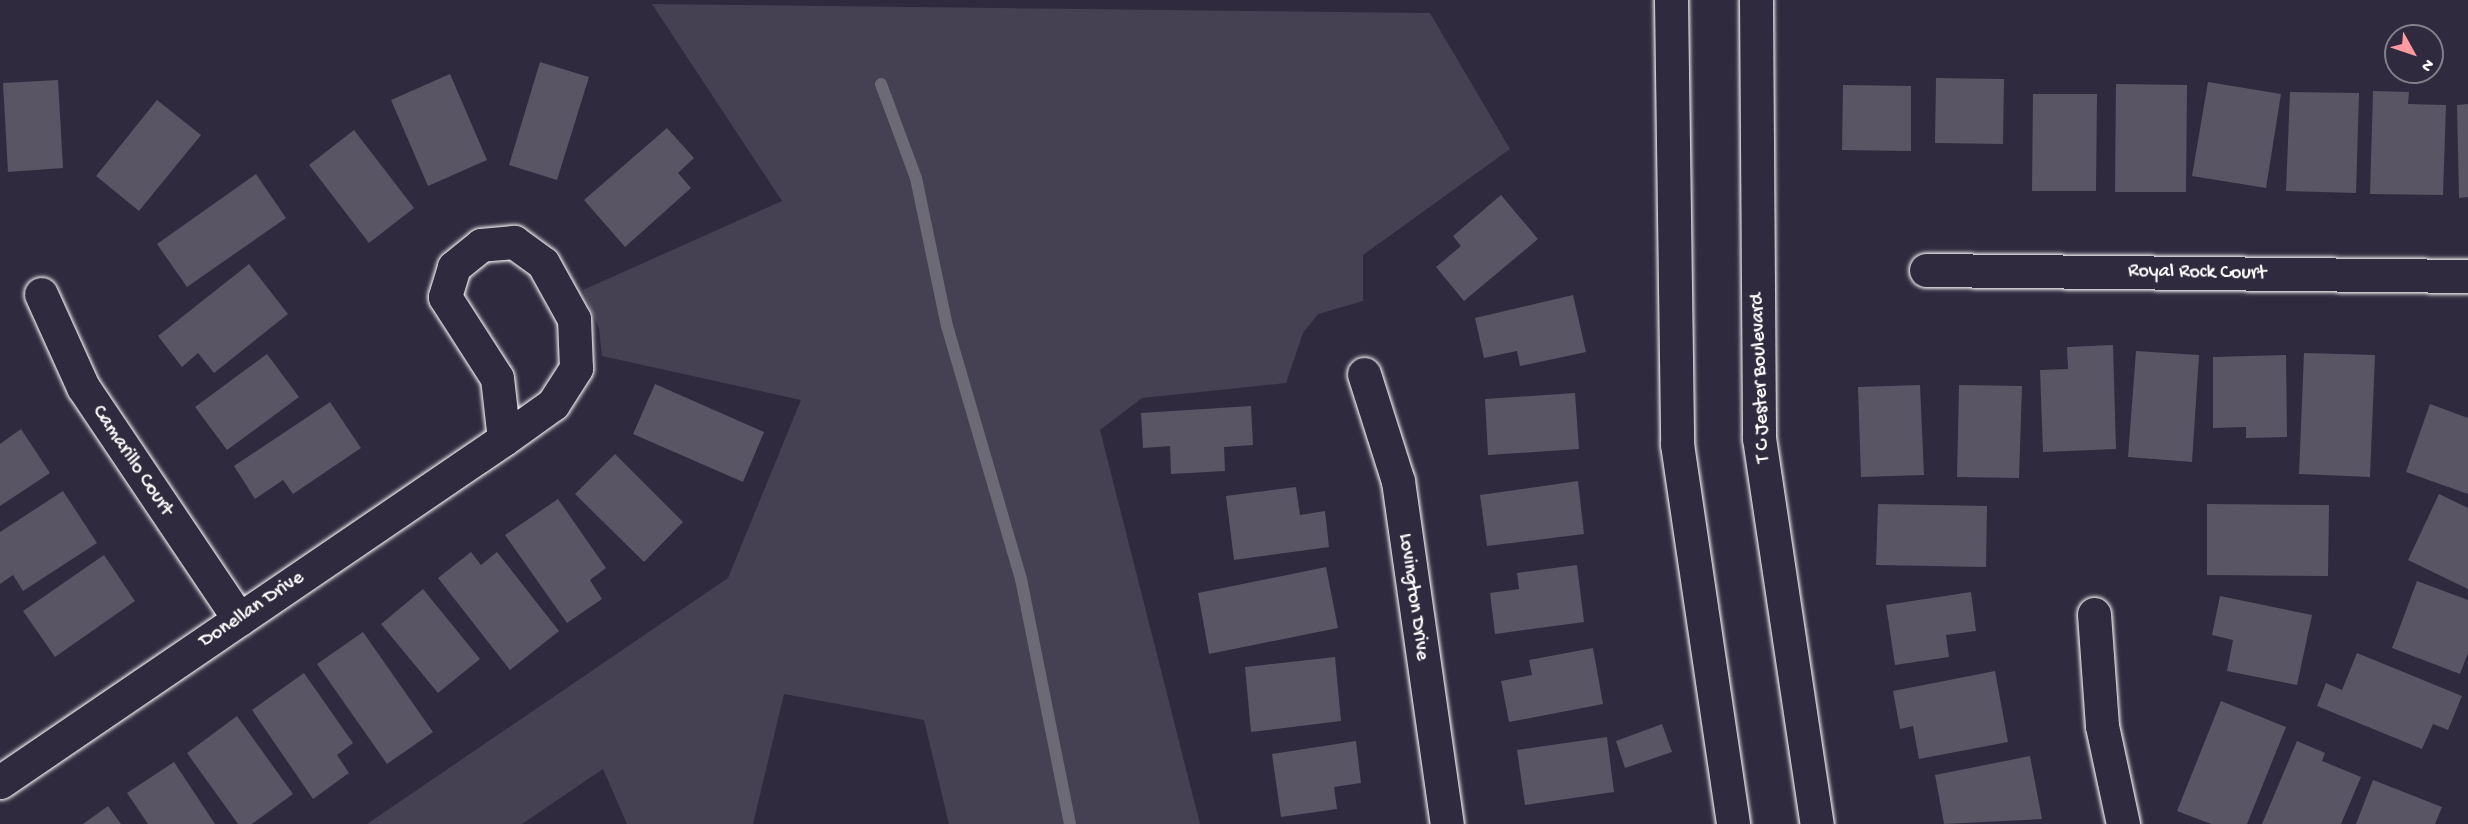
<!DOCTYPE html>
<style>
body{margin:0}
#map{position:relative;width:2468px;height:824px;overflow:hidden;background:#2f2a3d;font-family:"Gochi Hand",sans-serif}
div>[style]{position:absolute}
.green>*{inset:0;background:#464152}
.stream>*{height:12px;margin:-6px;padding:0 6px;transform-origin:6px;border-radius:6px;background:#6d6a77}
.building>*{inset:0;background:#595564}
.roads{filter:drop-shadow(0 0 2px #fff) drop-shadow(0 0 2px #fff)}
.minor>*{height:33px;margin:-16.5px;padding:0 16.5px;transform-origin:16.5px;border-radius:16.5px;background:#2f2a3d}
span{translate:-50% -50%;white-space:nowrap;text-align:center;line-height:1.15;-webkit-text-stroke:4.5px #2f2a3d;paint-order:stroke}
.street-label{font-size:20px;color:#fff}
.north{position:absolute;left:2384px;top:24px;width:60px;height:60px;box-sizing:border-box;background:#2f2a3d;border:2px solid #827f8b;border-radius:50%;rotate:130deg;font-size:16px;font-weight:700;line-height:24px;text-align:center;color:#fff}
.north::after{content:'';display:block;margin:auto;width:21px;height:27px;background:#ff9aa2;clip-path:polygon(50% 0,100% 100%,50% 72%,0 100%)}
</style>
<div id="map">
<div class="green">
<i style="clip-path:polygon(652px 4px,1430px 13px,1510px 149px,1363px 255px,1363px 301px,1318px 314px,1303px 333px,1286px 383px,1142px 398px,1100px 430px,1200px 824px,949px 824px,924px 720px,784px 694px,753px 824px,627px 824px,603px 769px,522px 824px,367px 824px,728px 578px,801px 400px,602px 356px,599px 328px,583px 290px,782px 201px)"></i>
</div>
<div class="stream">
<i style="left:881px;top:84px;width:100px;rotate:69.6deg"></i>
<i style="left:916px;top:178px;width:151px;rotate:78.2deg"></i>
<i style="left:947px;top:326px;width:264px;rotate:73.7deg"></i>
<i style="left:1021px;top:579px;width:250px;rotate:78.7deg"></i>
</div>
<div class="building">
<i style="clip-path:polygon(540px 62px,589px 77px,557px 180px,509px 165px)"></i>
<i style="clip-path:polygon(450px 74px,487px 160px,428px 186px,391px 100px)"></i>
<i style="clip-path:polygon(1936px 78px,2004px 79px,2003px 144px,1935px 143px)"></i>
<i style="clip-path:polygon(58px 80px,63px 168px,8px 172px,3px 83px)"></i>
<i style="clip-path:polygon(2208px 82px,2281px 94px,2266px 188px,2192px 176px)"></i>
<i style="clip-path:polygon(2116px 84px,2187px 85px,2186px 192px,2115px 192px)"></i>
<i style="clip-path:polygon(1843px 85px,1911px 86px,1911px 151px,1842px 150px)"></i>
<i style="clip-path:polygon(2373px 91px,2409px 92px,2408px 104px,2446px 105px,2443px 195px,2370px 194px)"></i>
<i style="clip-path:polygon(2290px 92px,2359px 93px,2356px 193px,2286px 191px)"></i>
<i style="clip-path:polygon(2033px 94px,2097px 94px,2096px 191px,2032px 191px)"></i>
<i style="clip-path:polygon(157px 100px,201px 135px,139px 211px,96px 176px)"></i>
<i style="clip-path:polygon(2468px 104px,2468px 197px,2459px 198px,2457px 105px)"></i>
<i style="clip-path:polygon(667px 128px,694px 158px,678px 173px,691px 188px,625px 247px,584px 200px)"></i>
<i style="clip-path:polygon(354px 130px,414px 208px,369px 243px,309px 165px)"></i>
<i style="clip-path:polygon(256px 174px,286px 218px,187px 287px,157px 244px)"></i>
<i style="clip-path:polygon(1501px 195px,1538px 239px,1464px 301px,1436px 267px,1461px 246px,1453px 236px)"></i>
<i style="clip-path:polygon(249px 264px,288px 314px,214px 373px,198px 353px,182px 367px,158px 336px)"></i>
<i style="clip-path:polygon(1573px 295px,1586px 352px,1520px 366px,1517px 351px,1484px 358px,1475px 318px)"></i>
<i style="clip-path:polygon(2113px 345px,2116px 449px,2043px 452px,2040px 370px,2068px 369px,2067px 347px)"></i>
<i style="clip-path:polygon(2136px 351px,2199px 355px,2192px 462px,2128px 457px)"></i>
<i style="clip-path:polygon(2304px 353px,2375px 355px,2370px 477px,2299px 474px)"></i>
<i style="clip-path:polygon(267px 354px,299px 397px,227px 450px,195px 407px)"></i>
<i style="clip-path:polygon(2286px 355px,2287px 437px,2246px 438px,2246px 427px,2213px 428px,2213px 357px)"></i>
<i style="clip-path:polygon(655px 384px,764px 432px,743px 482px,633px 434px)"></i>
<i style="clip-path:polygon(1920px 385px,1924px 475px,1861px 477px,1858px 387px)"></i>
<i style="clip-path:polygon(1959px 385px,2022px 386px,2019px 478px,1957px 477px)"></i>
<i style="clip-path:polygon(1575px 393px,1579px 449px,1488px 455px,1485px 399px)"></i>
<i style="clip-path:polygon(330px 402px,361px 448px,293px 494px,283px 480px,255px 499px,234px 466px)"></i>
<i style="clip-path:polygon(2430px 404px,2468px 418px,2468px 494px,2406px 472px)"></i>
<i style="clip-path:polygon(1251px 406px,1253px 445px,1224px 447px,1225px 471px,1171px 474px,1170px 446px,1143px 448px,1141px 413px)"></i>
<i style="clip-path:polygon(21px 429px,50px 473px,0 506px,0 444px)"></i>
<i style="clip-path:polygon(615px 454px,683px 522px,644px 562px,575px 494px)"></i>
<i style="clip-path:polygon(1578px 481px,1584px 534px,1487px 546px,1480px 495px)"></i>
<i style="clip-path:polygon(1296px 487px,1300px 515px,1325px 511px,1329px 547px,1234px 560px,1226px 496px)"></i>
<i style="clip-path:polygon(63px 491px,97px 543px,23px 591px,13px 575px,0 584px,0 532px)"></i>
<i style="clip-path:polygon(2439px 494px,2468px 508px,2468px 589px,2408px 560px)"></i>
<i style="clip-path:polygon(558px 499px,606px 568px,590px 580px,602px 599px,567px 623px,505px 535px)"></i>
<i style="clip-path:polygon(1878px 504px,1987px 506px,1986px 567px,1876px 565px)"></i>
<i style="clip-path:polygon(2207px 504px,2329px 505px,2328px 576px,2207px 575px)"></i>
<i style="clip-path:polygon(471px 552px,481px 565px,497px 552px,559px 631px,510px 670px,438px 578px)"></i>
<i style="clip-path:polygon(104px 555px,135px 601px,55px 657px,23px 611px)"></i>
<i style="clip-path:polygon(1577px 565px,1584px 622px,1495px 634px,1490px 593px,1519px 589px,1517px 573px)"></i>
<i style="clip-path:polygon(1326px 567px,1338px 628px,1209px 654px,1198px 593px)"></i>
<i style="clip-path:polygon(2417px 581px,2468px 600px,2468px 653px,2460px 674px,2392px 648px)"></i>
<i style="clip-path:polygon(423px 589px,480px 659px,438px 693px,381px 624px)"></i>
<i style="clip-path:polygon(1971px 592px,1976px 631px,1946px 635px,1949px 657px,1895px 665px,1886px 605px)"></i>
<i style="clip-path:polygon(2220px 596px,2312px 615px,2297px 685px,2227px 671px,2233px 640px,2212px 635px)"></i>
<i style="clip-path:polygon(363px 632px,433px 732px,387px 764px,317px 664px)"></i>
<i style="clip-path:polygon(1593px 648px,1603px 704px,1509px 722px,1501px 681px,1532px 675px,1529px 660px)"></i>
<i style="clip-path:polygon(2357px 653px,2462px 696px,2448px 730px,2433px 724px,2422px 749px,2317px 706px,2326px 683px,2342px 690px)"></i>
<i style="clip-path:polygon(1335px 657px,1341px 721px,1251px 732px,1245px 667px)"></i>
<i style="clip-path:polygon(1995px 671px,2008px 742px,1919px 759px,1913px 726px,1900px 729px,1893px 691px)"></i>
<i style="clip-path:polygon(304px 673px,353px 743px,337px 755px,349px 773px,313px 799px,252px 710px)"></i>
<i style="clip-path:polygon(2221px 701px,2286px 727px,2247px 824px,2211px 824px,2177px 811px)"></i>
<i style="clip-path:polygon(237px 716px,293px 794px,252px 824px,238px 824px,187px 753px)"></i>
<i style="clip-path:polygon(1662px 724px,1672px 752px,1625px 768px,1616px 741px)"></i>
<i style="clip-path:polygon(1607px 737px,1614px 792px,1525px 805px,1517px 750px)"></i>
<i style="clip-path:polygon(1356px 741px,1361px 783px,1334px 787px,1337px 809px,1281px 817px,1272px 754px)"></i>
<i style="clip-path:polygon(2297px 741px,2325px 753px,2322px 761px,2361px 777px,2341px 824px,2262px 824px)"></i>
<i style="clip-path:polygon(2030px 756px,2042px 819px,1944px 824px,1935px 775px)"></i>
<i style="clip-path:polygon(174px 762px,215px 824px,148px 824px,127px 793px)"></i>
<i style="clip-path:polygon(2373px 780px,2442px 807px,2435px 824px,2356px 824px)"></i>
<i style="clip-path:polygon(108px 806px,121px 824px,83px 824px)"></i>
</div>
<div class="roads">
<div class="minor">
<i style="left:1671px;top:0;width:444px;rotate:89.2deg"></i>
<i style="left:1677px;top:444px;width:384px;rotate:81.6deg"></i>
<i style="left:1756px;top:0;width:438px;rotate:89.6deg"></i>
<i style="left:1759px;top:438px;width:390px;rotate:81.5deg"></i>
<i style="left:1926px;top:270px;width:542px;rotate:0.63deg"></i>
<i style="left:41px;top:294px;width:102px;rotate:65.7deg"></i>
<i style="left:83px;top:387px;width:280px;rotate:56.1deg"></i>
<i style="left:1364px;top:374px;width:112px;rotate:72.4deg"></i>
<i style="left:1398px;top:481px;width:346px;rotate:81.9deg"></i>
<i style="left:2094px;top:614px;width:112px;rotate:85.9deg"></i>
<i style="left:2102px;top:726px;width:100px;rotate:77.9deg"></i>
<i style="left:0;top:782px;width:610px;rotate:-34.24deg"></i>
<i style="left:504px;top:439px;width:60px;rotate:-35.5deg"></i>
<i style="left:553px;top:404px;width:43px;rotate:-57.4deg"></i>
<i style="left:576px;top:368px;width:49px;rotate:-92.3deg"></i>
<i style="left:574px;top:319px;width:64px;rotate:-119deg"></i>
<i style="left:543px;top:263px;width:36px;rotate:-144deg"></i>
<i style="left:514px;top:242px;width:33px;rotate:175deg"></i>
<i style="left:481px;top:245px;width:35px;rotate:141deg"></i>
<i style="left:454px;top:267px;width:31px;rotate:107deg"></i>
<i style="left:445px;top:297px;width:96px;rotate:57.3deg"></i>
<i style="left:497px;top:378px;width:61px;rotate:83.5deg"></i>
</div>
</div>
<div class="street-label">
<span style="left:2197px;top:273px;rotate:1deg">Royal Rock Court</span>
<span style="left:1761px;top:378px;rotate:-92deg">T C Jester Boulevard</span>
<span style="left:132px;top:461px;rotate:56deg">Camarillo Court</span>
<span style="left:1413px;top:597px;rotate:82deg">Lovington Drive</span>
<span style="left:252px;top:610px;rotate:-34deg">Donellan Drive</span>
</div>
<div class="north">N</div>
</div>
